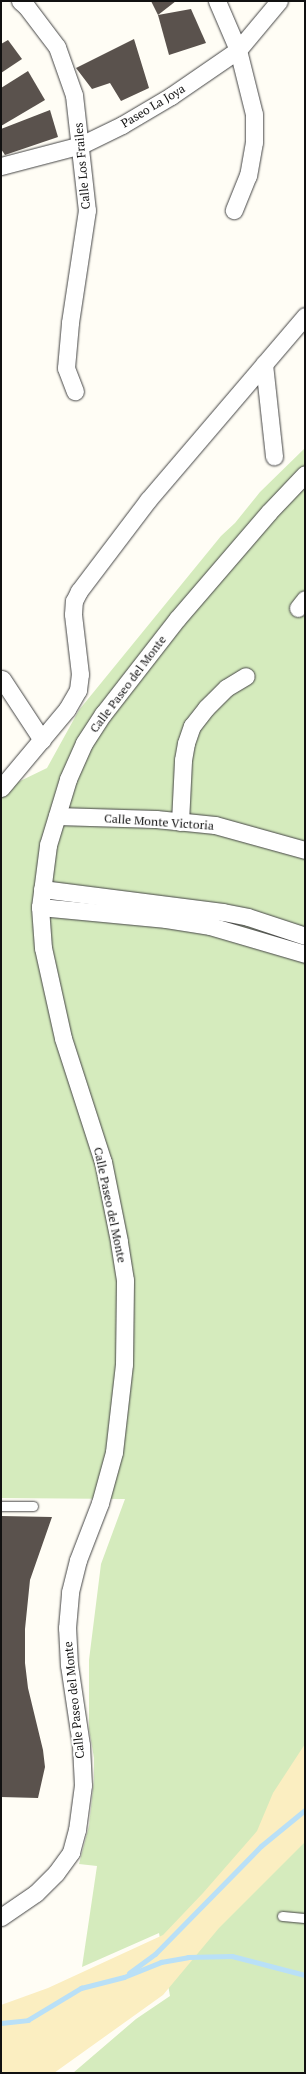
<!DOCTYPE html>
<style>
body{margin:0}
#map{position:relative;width:306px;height:2074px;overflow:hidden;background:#fffdf5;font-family:"PT Serif",serif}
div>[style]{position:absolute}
.green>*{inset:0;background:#d5ebbd}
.sand>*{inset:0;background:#fbeec1}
.stream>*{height:4.5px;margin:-2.25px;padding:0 2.25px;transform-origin:2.25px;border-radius:2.25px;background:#b9e0f7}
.building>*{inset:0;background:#5a524d}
.roads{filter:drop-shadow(0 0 1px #444) drop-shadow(0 0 1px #444)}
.lane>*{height:9px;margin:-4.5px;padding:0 4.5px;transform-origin:4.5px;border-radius:4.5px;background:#fff}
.street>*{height:17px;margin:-8.5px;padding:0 8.5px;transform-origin:8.5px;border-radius:8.5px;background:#fff}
span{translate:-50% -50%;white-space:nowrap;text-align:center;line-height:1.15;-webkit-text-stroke:4px #fff;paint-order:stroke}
.street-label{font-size:12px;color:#111}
.frame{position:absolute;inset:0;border:2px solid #111;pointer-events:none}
</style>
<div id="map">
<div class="green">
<i style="clip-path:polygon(305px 448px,305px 2073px,73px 2073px,136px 2019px,170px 1996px,159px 1933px,82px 1967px,97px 1866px,79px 1864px,89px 1826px,94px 1779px,94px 1758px,89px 1729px,89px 1660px,101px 1564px,125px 1499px,1px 1498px,1px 799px,14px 784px,47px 768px,79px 710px,221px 536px,235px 523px,260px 492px)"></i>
</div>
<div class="sand">
<i style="clip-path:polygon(305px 1744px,305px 1842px,219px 1928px,163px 1995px,54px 2073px,1px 2073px,1px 2005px,48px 1988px,163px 1935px,203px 1893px,257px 1831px,273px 1793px)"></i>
</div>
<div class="stream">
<i style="left:129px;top:1973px;width:32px;rotate:-36deg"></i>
<i style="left:155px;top:1954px;width:151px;rotate:-45.5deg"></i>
<i style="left:261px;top:1846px;width:57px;rotate:-39.3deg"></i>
<i style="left:1px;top:2023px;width:27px;rotate:-6deg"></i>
<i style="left:28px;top:2020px;width:62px;rotate:-31.1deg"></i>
<i style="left:81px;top:1988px;width:44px;rotate:-14.3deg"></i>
<i style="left:124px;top:1977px;width:40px;rotate:-22deg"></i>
<i style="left:161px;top:1962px;width:27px;rotate:-10deg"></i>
<i style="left:188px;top:1957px;width:44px;rotate:-1.3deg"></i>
<i style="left:232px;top:1956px;width:75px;rotate:14.6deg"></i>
</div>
<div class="building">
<i style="clip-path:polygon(151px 1px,176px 1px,158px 15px)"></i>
<i style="clip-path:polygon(191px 9px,206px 43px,169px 55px,158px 15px)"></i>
<i style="clip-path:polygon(134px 39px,149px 88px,121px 101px,110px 83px,92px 89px,76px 68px)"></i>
<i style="clip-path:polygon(8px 40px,22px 59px,1px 73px,1px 44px)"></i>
<i style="clip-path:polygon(28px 71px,45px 100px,1px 126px,1px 88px)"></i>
<i style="clip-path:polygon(50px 110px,58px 137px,5px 155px,1px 149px,1px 129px)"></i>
<i style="clip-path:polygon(1px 1516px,52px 1517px,30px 1580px,25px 1629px,25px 1663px,28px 1688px,43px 1750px,45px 1767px,38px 1798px,1px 1797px)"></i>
</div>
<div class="roads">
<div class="lane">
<i style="left:1px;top:1506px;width:32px"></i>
<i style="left:282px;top:1916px;width:23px;rotate:5deg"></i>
</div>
<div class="street">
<i style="left:20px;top:1px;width:8px;rotate:40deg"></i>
<i style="left:26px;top:6px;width:51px;rotate:52.9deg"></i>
<i style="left:57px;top:47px;width:51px;rotate:70.5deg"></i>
<i style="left:74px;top:95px;width:116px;rotate:83.6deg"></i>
<i style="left:87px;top:210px;width:114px;rotate:98.6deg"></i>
<i style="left:70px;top:323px;width:45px;rotate:95.1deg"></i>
<i style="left:66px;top:368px;width:25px;rotate:69deg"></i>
<i style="left:217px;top:1px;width:53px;rotate:66.8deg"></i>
<i style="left:238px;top:50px;width:66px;rotate:76deg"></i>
<i style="left:254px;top:114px;width:28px;rotate:90deg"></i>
<i style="left:254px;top:142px;width:34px;rotate:100deg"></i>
<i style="left:248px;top:175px;width:38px;rotate:112deg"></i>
<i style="left:1px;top:166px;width:83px;rotate:-14.7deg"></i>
<i style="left:81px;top:145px;width:46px;rotate:-26deg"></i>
<i style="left:122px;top:125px;width:57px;rotate:-30.6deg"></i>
<i style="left:171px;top:96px;width:81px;rotate:-34.5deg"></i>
<i style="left:238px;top:50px;width:64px;rotate:-50.1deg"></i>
<i style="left:264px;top:364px;width:93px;rotate:83.8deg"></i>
<i style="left:298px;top:608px;width:11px;rotate:-52deg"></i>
<i style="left:2px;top:679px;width:73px;rotate:56.7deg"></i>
<i style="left:1px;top:788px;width:103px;rotate:-50.1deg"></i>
<i style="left:67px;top:709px;width:22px;rotate:-60deg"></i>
<i style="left:78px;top:690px;width:16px;rotate:-83deg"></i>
<i style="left:80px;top:674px;width:60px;rotate:-96.7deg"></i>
<i style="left:73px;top:614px;width:13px;rotate:-86deg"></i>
<i style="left:74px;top:601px;width:11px;rotate:-63deg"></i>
<i style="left:79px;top:591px;width:114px;rotate:-52.8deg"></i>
<i style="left:148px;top:500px;width:242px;rotate:-49.5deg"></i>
<i style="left:57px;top:816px;width:99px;rotate:1.7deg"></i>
<i style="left:156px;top:819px;width:59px;rotate:5.8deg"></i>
<i style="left:215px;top:825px;width:93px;rotate:15.5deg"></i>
<i style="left:180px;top:822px;width:62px;rotate:-87.2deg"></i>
<i style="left:183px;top:760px;width:17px;rotate:-80deg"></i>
<i style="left:186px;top:743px;width:18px;rotate:-71deg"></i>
<i style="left:192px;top:726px;width:23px;rotate:-52deg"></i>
<i style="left:206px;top:708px;width:28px;rotate:-45deg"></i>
<i style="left:226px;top:688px;width:23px;rotate:-31deg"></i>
<i style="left:42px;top:889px;width:182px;rotate:7.2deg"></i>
<i style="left:223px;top:912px;width:25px;rotate:11deg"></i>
<i style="left:248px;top:917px;width:60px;rotate:18.4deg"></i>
<i style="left:40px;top:907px;width:127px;rotate:5.4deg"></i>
<i style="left:166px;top:919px;width:45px;rotate:9deg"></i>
<i style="left:210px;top:926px;width:99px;rotate:16.4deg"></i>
<i style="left:1px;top:1917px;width:42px;rotate:-34.4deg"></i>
<i style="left:36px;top:1893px;width:28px;rotate:-45deg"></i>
<i style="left:56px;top:1873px;width:26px;rotate:-54deg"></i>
<i style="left:71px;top:1852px;width:23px;rotate:-75deg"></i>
<i style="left:77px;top:1830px;width:45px;rotate:-82.4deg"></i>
<i style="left:83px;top:1785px;width:40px;rotate:-92.9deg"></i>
<i style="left:81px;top:1745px;width:81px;rotate:-98.5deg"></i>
<i style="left:69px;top:1665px;width:37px;rotate:-93deg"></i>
<i style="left:67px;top:1628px;width:36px;rotate:-85deg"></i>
<i style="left:70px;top:1592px;width:33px;rotate:-76deg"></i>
<i style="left:78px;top:1560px;width:61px;rotate:-68.9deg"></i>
<i style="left:100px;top:1503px;width:53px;rotate:-74.6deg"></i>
<i style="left:114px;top:1452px;width:89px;rotate:-83.5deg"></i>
<i style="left:124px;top:1364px;width:84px;rotate:-89.3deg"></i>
<i style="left:125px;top:1280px;width:39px;rotate:-99deg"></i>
<i style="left:119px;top:1241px;width:81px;rotate:-101.4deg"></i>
<i style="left:103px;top:1162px;width:130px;rotate:-107.9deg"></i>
<i style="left:63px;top:1038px;width:92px;rotate:-102.5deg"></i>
<i style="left:43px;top:948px;width:41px;rotate:-94.2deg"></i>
<i style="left:40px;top:907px;width:63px;rotate:-82.6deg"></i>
<i style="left:48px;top:845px;width:69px;rotate:-73.1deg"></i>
<i style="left:68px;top:779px;width:39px;rotate:-66deg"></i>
<i style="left:84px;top:743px;width:35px;rotate:-57deg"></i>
<i style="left:103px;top:714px;width:120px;rotate:-52.1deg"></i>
<i style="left:177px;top:619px;width:141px;rotate:-49.3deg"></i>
<i style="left:269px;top:512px;width:52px;rotate:-46.5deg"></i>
</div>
</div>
<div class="street-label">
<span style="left:153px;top:106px;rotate:-31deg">Paseo La Joya</span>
<span style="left:82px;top:166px;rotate:-95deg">Calle Los Frailes</span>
<span style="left:128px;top:684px;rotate:-53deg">Calle Paseo del Monte</span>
<span style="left:159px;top:822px;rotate:4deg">Calle Monte Victoria</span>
<span style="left:110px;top:1205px;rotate:78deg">Calle Paseo del Monte</span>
<span style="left:74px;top:1700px;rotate:-96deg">Calle Paseo del Monte</span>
</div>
<div class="frame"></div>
</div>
